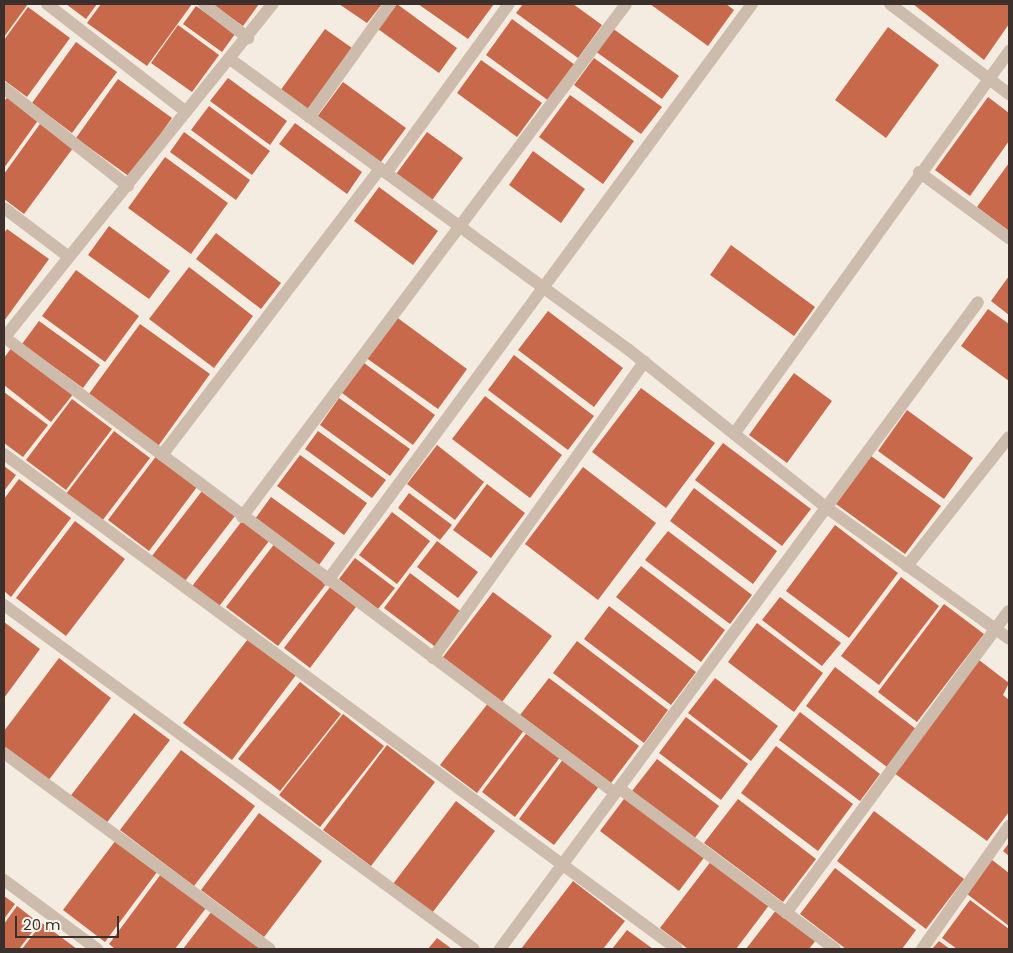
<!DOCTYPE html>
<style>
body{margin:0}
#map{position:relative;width:1013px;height:953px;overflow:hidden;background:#f4ebe1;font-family:Poppins,sans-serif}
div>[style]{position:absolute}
.building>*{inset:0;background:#c8694b}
.street>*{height:12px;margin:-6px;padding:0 6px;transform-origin:6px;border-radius:6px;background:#cdbbac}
span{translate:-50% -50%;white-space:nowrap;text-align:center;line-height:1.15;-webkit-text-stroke:4px #fbf5ee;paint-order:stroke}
.frame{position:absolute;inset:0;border:5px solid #3b302b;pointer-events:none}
.scale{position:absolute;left:15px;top:916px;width:104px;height:22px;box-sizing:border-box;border:2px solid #3b302b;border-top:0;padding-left:6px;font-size:15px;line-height:18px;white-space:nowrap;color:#3b302b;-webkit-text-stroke:4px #fbf5ee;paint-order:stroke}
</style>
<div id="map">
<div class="building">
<i style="clip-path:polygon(4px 4px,28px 4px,4px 37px)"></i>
<i style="clip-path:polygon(66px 4px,97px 4px,86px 19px)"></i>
<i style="clip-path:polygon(101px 4px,192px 4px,147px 66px,87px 23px)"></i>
<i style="clip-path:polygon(212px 4px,259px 4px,243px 26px)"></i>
<i style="clip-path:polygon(339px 4px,382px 4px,367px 23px)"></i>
<i style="clip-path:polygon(397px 4px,457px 48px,439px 73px,378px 29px)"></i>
<i style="clip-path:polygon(418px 4px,494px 4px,468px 39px)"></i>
<i style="clip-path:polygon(523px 4px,573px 4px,602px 25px,578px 58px,516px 13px)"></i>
<i style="clip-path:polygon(650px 4px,726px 4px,734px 10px,708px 46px)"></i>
<i style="clip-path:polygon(913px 4px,1009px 4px,1009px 24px,984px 60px)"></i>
<i style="clip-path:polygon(196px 6px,235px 34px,222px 52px,183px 24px)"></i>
<i style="clip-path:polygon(28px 7px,70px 38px,27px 97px,4px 80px,4px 40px)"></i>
<i style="clip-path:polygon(512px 19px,575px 65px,549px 101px,486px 55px)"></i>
<i style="clip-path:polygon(178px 25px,219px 55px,192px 92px,151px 63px)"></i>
<i style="clip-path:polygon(888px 27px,939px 65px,886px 138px,835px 100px)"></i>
<i style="clip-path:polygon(612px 28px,679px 76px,662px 99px,595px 51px)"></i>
<i style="clip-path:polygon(325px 29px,352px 48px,307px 110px,280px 91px)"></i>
<i style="clip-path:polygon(76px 42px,117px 72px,72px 133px,32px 103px)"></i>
<i style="clip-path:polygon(594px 58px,662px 107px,641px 134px,574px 85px)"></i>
<i style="clip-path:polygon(481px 60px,542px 103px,517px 137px,457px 93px)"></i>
<i style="clip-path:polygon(228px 78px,287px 121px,270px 145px,210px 101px)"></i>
<i style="clip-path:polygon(118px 79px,172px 118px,130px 177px,76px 138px)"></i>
<i style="clip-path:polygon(343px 82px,406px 128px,380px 163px,317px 117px)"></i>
<i style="clip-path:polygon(570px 95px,634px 141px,603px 184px,539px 137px)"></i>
<i style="clip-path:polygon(8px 96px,39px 119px,4px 168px,4px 102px)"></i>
<i style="clip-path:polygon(988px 97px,1009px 113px,1009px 141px,970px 196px,935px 170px)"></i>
<i style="clip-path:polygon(209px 106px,270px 151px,252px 175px,191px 130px)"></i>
<i style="clip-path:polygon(295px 123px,362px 172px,347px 194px,279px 144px)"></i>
<i style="clip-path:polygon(40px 124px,73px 148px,24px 214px,4px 199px,4px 174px)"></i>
<i style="clip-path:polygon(184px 132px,250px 180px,236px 200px,170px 152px)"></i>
<i style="clip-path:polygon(427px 132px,463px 158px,430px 203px,394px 177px)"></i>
<i style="clip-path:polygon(533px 151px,585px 189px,561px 223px,509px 185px)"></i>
<i style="clip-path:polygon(165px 157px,228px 203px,191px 254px,128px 208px)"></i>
<i style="clip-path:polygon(1009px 163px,1009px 231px,977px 207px)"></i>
<i style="clip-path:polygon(379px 187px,438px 231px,413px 265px,354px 221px)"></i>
<i style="clip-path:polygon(109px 226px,170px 271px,149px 299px,88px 255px)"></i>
<i style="clip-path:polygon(7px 229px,49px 259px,4px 321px,4px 233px)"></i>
<i style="clip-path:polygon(216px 233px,281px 283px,261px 309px,196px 259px)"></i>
<i style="clip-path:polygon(731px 245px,815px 307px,794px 336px,710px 275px)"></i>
<i style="clip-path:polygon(189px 267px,253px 316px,214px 368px,149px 319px)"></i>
<i style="clip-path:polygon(76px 270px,139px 316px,105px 362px,42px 316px)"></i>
<i style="clip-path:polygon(1009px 276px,1009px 315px,991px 301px)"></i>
<i style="clip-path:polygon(988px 309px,1009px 324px,1009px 381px,961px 346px)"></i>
<i style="clip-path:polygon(548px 311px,623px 368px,594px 407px,518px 350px)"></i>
<i style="clip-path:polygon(395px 316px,467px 369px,438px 409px,365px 357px)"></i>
<i style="clip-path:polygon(39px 321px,100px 365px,83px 388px,22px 344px)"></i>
<i style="clip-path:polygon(140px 324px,210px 374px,156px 449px,86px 398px)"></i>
<i style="clip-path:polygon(12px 347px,74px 393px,51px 422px,4px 385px,4px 358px)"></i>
<i style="clip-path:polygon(514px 355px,594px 416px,568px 450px,488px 390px)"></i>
<i style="clip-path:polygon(364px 363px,435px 415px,413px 445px,342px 393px)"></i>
<i style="clip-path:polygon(794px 373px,832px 401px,787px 463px,749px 435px)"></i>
<i style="clip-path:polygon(641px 388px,715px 443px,666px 508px,592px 452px)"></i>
<i style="clip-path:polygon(4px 392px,48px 425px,23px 457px,4px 443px)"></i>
<i style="clip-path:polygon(485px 396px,562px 455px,530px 498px,452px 439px)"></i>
<i style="clip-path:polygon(339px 398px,410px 449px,390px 476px,320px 425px)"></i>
<i style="clip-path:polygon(72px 399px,112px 429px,66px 490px,26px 460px)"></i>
<i style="clip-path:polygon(907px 410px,973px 458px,944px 499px,878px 451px)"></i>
<i style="clip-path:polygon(114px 431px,150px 458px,102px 521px,66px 494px)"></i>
<i style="clip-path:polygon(318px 431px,386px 480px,372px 498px,305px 449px)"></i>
<i style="clip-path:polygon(723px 443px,811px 509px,782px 546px,695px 480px)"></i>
<i style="clip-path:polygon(437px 445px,484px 482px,455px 520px,407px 484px)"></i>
<i style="clip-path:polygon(157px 455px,197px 487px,149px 551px,108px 520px)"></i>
<i style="clip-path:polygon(300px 455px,367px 503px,344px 535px,277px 486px)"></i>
<i style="clip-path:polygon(871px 456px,941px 506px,905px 554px,836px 504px)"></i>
<i style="clip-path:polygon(4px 466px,16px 475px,4px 491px)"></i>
<i style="clip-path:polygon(583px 467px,656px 523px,598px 600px,525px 544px)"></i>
<i style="clip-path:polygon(19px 479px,71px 518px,11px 597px,4px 591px,4px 499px)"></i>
<i style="clip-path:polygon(487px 484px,525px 513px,491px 558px,453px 530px)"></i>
<i style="clip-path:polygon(694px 488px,777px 551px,753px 584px,670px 521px)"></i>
<i style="clip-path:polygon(202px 491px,235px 516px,185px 581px,152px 556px)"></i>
<i style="clip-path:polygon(409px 493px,452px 525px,440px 540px,398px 508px)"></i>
<i style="clip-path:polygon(271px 497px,335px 543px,319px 565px,255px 519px)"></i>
<i style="clip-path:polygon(392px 512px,430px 541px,397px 584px,359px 555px)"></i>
<i style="clip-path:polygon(75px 521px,125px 559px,66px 636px,16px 598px)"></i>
<i style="clip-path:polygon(242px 521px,269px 541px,217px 609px,190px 589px)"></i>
<i style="clip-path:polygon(835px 525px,898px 573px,849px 638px,786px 591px)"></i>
<i style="clip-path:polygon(668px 531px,752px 595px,730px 624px,645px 560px)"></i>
<i style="clip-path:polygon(437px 541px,478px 572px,458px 598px,417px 567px)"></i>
<i style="clip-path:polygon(275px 543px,327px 583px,278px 646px,226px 607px)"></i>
<i style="clip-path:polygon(355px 558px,395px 588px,378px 609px,339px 579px)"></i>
<i style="clip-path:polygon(641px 566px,725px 630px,701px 662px,616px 597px)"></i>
<i style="clip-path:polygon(410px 573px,464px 614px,437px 648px,384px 608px)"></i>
<i style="clip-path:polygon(901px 577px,939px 606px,879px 685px,841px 656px)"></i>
<i style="clip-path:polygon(330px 587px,356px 607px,310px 668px,284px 648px)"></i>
<i style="clip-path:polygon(493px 592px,552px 636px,502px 702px,443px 657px)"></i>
<i style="clip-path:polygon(780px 597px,841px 643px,822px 666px,762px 620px)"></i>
<i style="clip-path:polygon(944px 604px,984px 634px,917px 722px,878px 692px)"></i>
<i style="clip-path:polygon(609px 606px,696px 672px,671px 705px,584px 639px)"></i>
<i style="clip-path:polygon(4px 622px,40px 649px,4px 698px)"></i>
<i style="clip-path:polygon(757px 623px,823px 673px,794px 712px,728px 662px)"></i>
<i style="clip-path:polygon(248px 639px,296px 675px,232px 760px,183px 723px)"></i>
<i style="clip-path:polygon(577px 641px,668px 710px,644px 743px,553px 673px)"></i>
<i style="clip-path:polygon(59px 658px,111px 698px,48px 781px,4px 747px,4px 731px)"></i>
<i style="clip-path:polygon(979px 660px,1009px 683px,1003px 695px,1009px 700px,1009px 812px,987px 841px,894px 773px)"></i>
<i style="clip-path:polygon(835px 667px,916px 729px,887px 767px,806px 706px)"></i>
<i style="clip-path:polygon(549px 678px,639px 746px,611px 783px,520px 715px)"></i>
<i style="clip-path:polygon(715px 678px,778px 726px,751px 761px,688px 713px)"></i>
<i style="clip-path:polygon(300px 682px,341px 714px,280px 791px,238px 759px)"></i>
<i style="clip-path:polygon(489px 702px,525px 729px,477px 793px,440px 765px)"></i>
<i style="clip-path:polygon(800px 712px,880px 774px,860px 801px,779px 740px)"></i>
<i style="clip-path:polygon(134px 713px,170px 740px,105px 825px,69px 798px)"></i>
<i style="clip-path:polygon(343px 714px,384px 746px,320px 827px,279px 795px)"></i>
<i style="clip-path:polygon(686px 717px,748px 764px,721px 800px,659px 753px)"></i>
<i style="clip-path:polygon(528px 731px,561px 756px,515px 817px,482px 792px)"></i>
<i style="clip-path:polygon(387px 745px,435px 782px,371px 866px,323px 830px)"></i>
<i style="clip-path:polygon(776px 746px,853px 804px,818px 851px,741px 793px)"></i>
<i style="clip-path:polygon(181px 750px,255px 806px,194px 886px,120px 830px)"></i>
<i style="clip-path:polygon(564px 758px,600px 785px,554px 845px,519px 819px)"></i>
<i style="clip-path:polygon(657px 759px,719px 806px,694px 839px,632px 791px)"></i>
<i style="clip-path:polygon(627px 795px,706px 855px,679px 891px,600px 831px)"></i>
<i style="clip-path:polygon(738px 799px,816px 859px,783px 902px,704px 843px)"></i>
<i style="clip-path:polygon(456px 801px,495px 831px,432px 913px,393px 884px)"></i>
<i style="clip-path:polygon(874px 811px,964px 879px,926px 929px,837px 861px)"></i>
<i style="clip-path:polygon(259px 813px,322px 861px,264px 937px,201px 890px)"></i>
<i style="clip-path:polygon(116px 840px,157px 872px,105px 942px,63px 910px)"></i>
<i style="clip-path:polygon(1009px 843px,1009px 856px,1003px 851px)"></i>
<i style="clip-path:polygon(712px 860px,770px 904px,736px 949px,688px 949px,660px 928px)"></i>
<i style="clip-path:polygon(992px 860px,1009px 873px,1009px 926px,967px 894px)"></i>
<i style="clip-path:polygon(835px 868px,916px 930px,902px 949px,846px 949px,800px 914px)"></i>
<i style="clip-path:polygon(161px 874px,206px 908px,175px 949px,115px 949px,109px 944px)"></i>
<i style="clip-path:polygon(573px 881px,625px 921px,603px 949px,521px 949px)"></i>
<i style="clip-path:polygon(4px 896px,15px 904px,4px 919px)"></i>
<i style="clip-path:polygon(970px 900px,1009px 929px,1009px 949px,957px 949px,942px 938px)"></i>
<i style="clip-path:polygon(17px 906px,39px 923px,19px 949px,4px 949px,4px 924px)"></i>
<i style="clip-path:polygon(777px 909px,816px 940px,809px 949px,746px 949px)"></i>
<i style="clip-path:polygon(212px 911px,263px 949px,183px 949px)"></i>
<i style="clip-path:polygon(42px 923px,77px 949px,22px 949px)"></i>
<i style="clip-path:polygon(627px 930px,653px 949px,612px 949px)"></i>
<i style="clip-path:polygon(437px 938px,452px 949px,428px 949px)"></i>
<i style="clip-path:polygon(939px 941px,950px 949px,932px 949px)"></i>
</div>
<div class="street">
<i style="left:47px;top:4px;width:176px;rotate:37.8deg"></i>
<i style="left:204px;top:4px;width:56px;rotate:37.7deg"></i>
<i style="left:890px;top:4px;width:149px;rotate:37.1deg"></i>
<i style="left:230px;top:59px;width:494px;rotate:36.1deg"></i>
<i style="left:629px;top:350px;width:253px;rotate:38.6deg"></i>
<i style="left:827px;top:508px;width:224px;rotate:35.7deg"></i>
<i style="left:4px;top:88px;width:158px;rotate:38.3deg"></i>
<i style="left:309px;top:117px;width:139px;rotate:-54.4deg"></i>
<i style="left:919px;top:172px;width:112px;rotate:36.3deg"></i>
<i style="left:386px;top:173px;width:209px;rotate:-54deg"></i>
<i style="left:4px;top:208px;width:81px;rotate:37deg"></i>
<i style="left:4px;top:337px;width:762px;rotate:36.73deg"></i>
<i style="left:4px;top:338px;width:429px;rotate:-51.2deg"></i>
<i style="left:734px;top:434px;width:472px;rotate:-54.3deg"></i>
<i style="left:4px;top:454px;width:835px;rotate:36.33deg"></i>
<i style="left:162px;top:455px;width:360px;rotate:-52.7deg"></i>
<i style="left:242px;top:517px;width:641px;rotate:-53.18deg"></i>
<i style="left:907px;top:566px;width:164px;rotate:-51.7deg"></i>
<i style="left:328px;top:580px;width:715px;rotate:-53.64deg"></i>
<i style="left:4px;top:605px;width:582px;rotate:36.2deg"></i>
<i style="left:433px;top:658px;width:364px;rotate:-54.5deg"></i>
<i style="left:4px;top:753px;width:330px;rotate:36.4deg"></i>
<i style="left:619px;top:788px;width:269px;rotate:36.7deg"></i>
<i style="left:4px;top:880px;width:116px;rotate:36.6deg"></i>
<i style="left:786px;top:913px;width:375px;rotate:-53.6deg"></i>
<i style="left:500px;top:949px;width:804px;rotate:-53.54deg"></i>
<i style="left:922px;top:949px;width:151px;rotate:-54.7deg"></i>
</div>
<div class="frame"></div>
<div class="scale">20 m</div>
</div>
